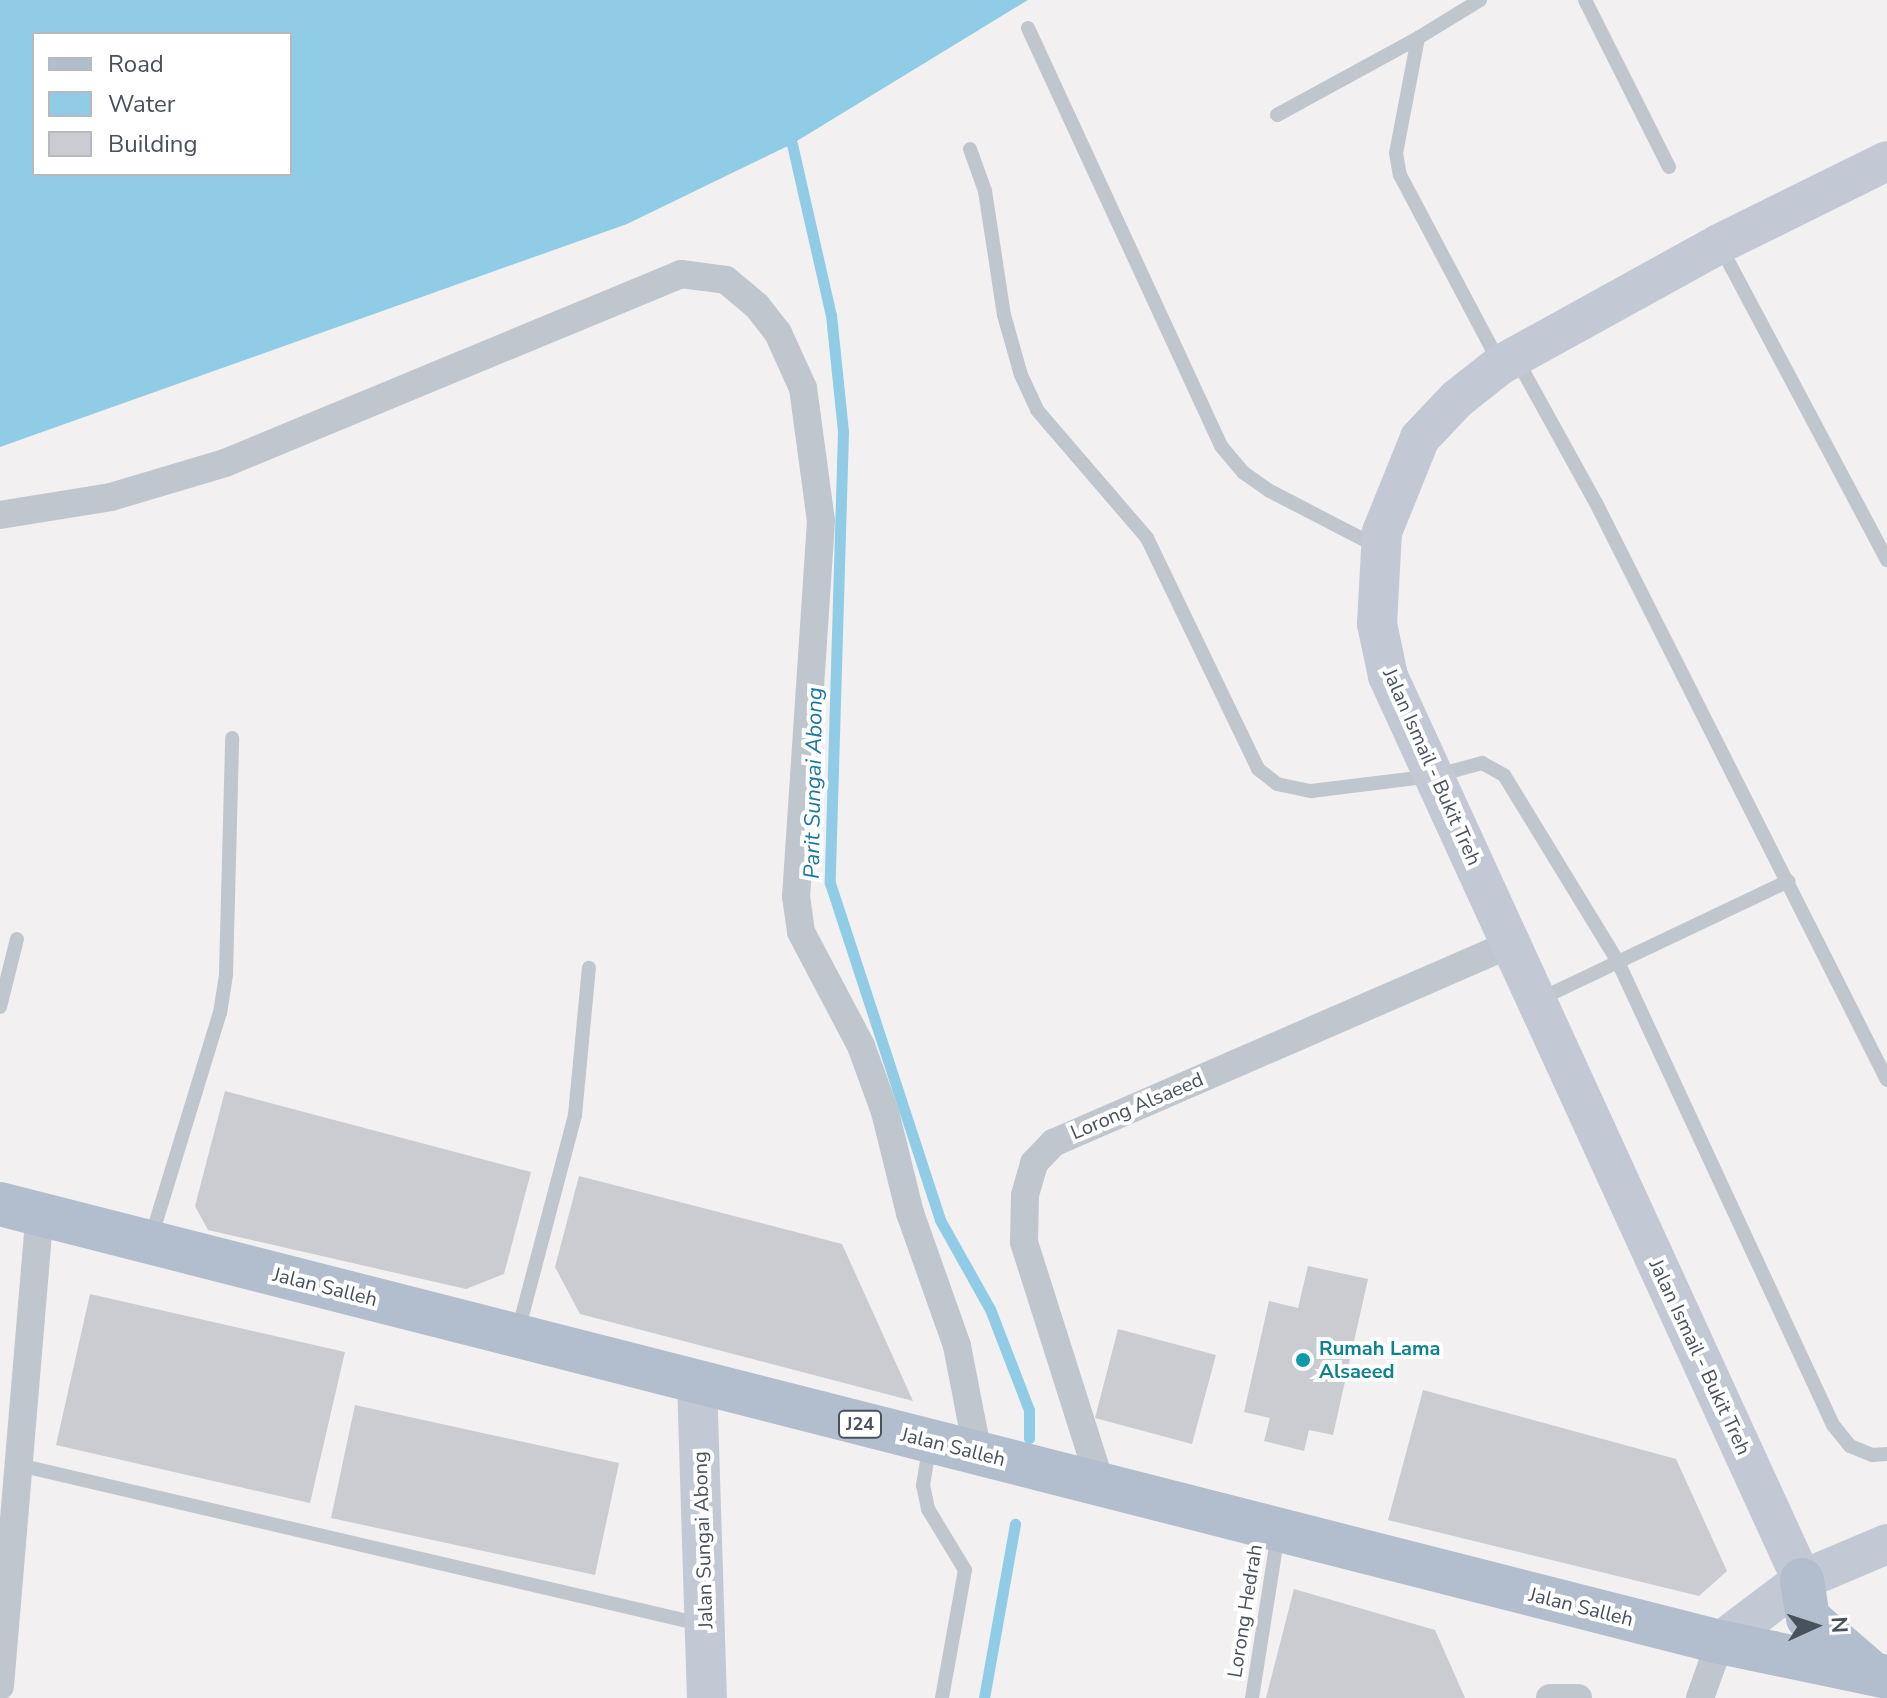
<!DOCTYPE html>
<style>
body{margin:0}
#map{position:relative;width:1887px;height:1698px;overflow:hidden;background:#f2f0f0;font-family:"Nunito Sans",sans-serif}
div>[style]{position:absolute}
.water>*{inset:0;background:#91cce7}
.stream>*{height:11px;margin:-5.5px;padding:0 5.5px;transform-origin:5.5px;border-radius:5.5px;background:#91cce7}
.building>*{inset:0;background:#caccd2}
.lane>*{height:14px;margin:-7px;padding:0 7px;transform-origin:7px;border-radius:7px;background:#bfc6ce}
.street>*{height:28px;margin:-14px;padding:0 14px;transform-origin:14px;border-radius:14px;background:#bfc6ce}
.secondary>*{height:40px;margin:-20px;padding:0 20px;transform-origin:20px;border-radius:20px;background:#c2c9d5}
.primary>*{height:44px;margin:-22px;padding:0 22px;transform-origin:22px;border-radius:22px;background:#b2bdcd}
.dots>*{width:22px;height:22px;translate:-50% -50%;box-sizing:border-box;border:4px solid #fff;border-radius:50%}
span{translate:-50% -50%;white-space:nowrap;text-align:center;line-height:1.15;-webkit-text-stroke:8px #fff;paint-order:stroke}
.shield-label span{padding:2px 6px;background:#fff;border:2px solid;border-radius:6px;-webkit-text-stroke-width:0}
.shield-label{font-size:18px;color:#49515c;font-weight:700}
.street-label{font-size:20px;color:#49515c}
.culture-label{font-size:20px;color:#0d838f;font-weight:700}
.left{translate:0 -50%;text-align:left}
.water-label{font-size:22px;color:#1577a3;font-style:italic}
.legend{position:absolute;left:32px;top:32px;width:260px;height:144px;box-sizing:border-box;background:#fff;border:2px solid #b6b9be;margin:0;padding:10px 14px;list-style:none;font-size:24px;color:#49515c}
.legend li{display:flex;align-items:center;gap:16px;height:40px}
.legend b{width:40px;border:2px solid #b6b9be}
.north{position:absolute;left:1775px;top:1586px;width:80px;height:80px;-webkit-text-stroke:6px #fff;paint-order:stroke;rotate:87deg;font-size:22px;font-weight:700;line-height:32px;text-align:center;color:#49515c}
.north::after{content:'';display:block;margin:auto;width:28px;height:36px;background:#49515c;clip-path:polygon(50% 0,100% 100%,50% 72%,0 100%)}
</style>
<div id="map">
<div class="water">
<i style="clip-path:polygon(evenodd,0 0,1028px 0,792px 144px,627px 224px,0 447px,0 0,34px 34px,290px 34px,290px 174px,34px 174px,34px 34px)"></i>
</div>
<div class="stream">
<i style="left:792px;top:144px;width:175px;rotate:77.2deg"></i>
<i style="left:831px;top:315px;width:118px;rotate:84.1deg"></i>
<i style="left:843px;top:432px;width:451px;rotate:91.7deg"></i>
<i style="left:830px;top:883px;width:354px;rotate:71.9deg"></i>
<i style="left:940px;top:1220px;width:102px;rotate:60.7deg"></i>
<i style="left:990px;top:1309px;width:108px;rotate:68.9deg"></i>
<i style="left:1029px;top:1410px;width:28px;rotate:90deg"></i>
<i style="left:984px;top:1698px;width:177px;rotate:-79.9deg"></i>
</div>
<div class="building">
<i style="clip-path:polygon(225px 1091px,531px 1172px,504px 1274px,466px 1289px,208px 1230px,195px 1206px)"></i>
<i style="clip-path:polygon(579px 1176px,842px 1244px,913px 1401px,580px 1314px,555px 1267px)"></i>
<i style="clip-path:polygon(1308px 1266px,1368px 1279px,1333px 1435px,1309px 1430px,1304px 1451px,1264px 1441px,1270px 1418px,1244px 1412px,1269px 1301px,1298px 1308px)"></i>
<i style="clip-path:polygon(90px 1294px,345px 1352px,310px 1503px,56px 1445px)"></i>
<i style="clip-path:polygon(1118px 1329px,1216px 1355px,1192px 1444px,1095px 1418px)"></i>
<i style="clip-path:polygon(1423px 1390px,1676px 1459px,1727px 1571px,1699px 1596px,1388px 1520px)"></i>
<i style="clip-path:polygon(355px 1405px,619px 1463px,595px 1575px,331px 1518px)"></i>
<i style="clip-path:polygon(1294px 1589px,1435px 1630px,1465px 1698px,1266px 1698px)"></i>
</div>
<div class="lane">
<i style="left:1480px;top:0;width:73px;rotate:148.5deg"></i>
<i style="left:1418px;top:38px;width:117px;rotate:100.8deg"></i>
<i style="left:1396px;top:153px;width:22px;rotate:80deg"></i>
<i style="left:1400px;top:175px;width:212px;rotate:62.1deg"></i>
<i style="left:1585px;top:0;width:187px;rotate:63.3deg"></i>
<i style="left:1028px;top:28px;width:460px;rotate:65.2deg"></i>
<i style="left:1221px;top:446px;width:35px;rotate:50deg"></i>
<i style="left:1244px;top:473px;width:29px;rotate:35deg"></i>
<i style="left:1268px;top:490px;width:122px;rotate:27.4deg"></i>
<i style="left:1277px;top:115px;width:161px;rotate:-28.6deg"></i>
<i style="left:970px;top:149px;width:45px;rotate:70.3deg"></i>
<i style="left:985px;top:191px;width:125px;rotate:81.3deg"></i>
<i style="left:1004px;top:315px;width:62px;rotate:74.2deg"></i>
<i style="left:1021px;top:375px;width:38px;rotate:65deg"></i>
<i style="left:1037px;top:410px;width:169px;rotate:49.3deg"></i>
<i style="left:1147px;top:538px;width:256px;rotate:64.3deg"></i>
<i style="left:1258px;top:769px;width:24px;rotate:38deg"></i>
<i style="left:1277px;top:784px;width:35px;rotate:12deg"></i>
<i style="left:1311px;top:791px;width:124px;rotate:-7deg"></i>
<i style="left:1434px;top:776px;width:50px;rotate:-15.2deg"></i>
<i style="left:1482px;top:763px;width:25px;rotate:29deg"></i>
<i style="left:1504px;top:775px;width:219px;rotate:58.6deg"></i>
<i style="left:1618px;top:962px;width:510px;rotate:65.09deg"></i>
<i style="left:1833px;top:1425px;width:27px;rotate:51deg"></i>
<i style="left:1850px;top:1446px;width:24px;rotate:22deg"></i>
<i style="left:1872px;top:1455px;width:15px;rotate:-4deg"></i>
<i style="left:1719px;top:244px;width:358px;rotate:62deg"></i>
<i style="left:1517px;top:360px;width:163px;rotate:61.1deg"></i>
<i style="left:1596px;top:503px;width:646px;rotate:63.24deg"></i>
<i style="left:1540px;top:999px;width:275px;rotate:-25.4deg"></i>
<i style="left:0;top:1007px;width:70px;rotate:-76deg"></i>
<i style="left:151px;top:1238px;width:235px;rotate:-73deg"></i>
<i style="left:220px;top:1013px;width:39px;rotate:-81deg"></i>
<i style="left:226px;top:974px;width:236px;rotate:-88.5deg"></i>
<i style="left:518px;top:1331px;width:223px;rotate:-75.2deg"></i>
<i style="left:575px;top:1115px;width:148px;rotate:-84.6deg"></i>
<i style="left:930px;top:1444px;width:42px;rotate:99.7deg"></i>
<i style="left:923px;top:1485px;width:25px;rotate:78deg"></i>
<i style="left:928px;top:1509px;width:71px;rotate:58.8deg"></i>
<i style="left:965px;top:1570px;width:130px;rotate:100.2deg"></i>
<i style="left:19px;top:1465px;width:699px;rotate:13.14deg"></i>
<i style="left:1252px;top:1698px;width:166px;rotate:-81deg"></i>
</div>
<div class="street">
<i style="left:0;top:515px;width:112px;rotate:-9.2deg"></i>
<i style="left:111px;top:497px;width:119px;rotate:-16.6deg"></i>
<i style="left:225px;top:463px;width:494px;rotate:-22.5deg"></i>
<i style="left:681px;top:274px;width:45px;rotate:7.6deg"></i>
<i style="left:726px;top:280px;width:40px;rotate:40deg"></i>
<i style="left:757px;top:306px;width:34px;rotate:52deg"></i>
<i style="left:778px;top:333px;width:60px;rotate:65.6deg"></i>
<i style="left:803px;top:388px;width:134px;rotate:82.3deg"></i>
<i style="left:821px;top:521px;width:376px;rotate:93.8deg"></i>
<i style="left:796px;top:896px;width:36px;rotate:82deg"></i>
<i style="left:801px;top:932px;width:129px;rotate:62.2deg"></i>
<i style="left:861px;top:1046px;width:70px;rotate:70deg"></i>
<i style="left:885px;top:1112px;width:104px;rotate:76.1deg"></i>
<i style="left:910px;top:1213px;width:141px;rotate:70.5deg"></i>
<i style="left:957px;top:1346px;width:110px;rotate:79deg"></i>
<i style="left:1101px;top:1485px;width:255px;rotate:-107.6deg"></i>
<i style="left:1024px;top:1242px;width:47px;rotate:-88.8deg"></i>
<i style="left:1025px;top:1195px;width:33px;rotate:-74deg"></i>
<i style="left:1034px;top:1163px;width:28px;rotate:-46deg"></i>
<i style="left:1053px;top:1143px;width:499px;rotate:-23.5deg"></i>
<i style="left:0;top:1686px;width:474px;rotate:-85.2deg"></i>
<i style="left:1550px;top:1698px;width:28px"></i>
<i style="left:1700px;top:1698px;width:59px;rotate:-70.3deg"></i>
</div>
<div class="secondary">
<i style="left:697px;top:1382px;width:316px;rotate:88.2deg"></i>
<i style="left:1802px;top:1580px;width:994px;rotate:-114.61deg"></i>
<i style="left:1388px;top:676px;width:53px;rotate:-101.9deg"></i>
<i style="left:1377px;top:624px;width:92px;rotate:-86.9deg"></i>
<i style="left:1382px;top:532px;width:101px;rotate:-68deg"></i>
<i style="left:1420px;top:438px;width:54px;rotate:-46.5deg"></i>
<i style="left:1457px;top:399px;width:55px;rotate:-38.3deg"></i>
<i style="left:1500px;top:365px;width:250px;rotate:-28.9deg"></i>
<i style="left:1719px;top:244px;width:187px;rotate:-26.3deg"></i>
<i style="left:1720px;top:1642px;width:103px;rotate:-37.1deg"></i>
<i style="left:1802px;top:1580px;width:92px;rotate:-23deg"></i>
</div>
<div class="primary">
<i style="left:0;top:1204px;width:1775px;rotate:14.29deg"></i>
<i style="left:1720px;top:1642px;width:171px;rotate:11.8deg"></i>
<i style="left:1802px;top:1580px;width:38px;rotate:81deg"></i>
<i style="left:1808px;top:1618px;width:78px;rotate:40.8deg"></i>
</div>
<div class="dots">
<i style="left:1303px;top:1360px;background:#0f9aa8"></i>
</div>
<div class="shield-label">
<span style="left:860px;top:1424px">J24</span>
</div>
<div class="street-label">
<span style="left:1432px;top:767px;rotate:66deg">Jalan Ismail - Bukit Treh</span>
<span style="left:1137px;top:1106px;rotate:-23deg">Lorong Alsaeed</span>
<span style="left:325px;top:1287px;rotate:14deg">Jalan Salleh</span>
<span style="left:1700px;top:1357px;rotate:65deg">Jalan Ismail - Bukit Treh</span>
<span style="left:953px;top:1447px;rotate:14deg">Jalan Salleh</span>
<span style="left:703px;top:1540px;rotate:-92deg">Jalan Sungai Abong</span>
<span style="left:1581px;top:1607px;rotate:14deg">Jalan Salleh</span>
<span style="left:1245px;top:1611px;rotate:-81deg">Lorong Hedrah</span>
</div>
<div class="culture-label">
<span class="left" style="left:1319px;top:1360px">Rumah Lama<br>Alsaeed</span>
</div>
<div class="water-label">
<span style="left:814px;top:783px;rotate:-89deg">Parit Sungai Abong</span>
</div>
<ul class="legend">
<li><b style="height:10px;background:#b2bdcd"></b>Road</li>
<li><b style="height:22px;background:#91cce7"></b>Water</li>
<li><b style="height:22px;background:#caccd2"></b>Building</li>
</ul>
<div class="north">N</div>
</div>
